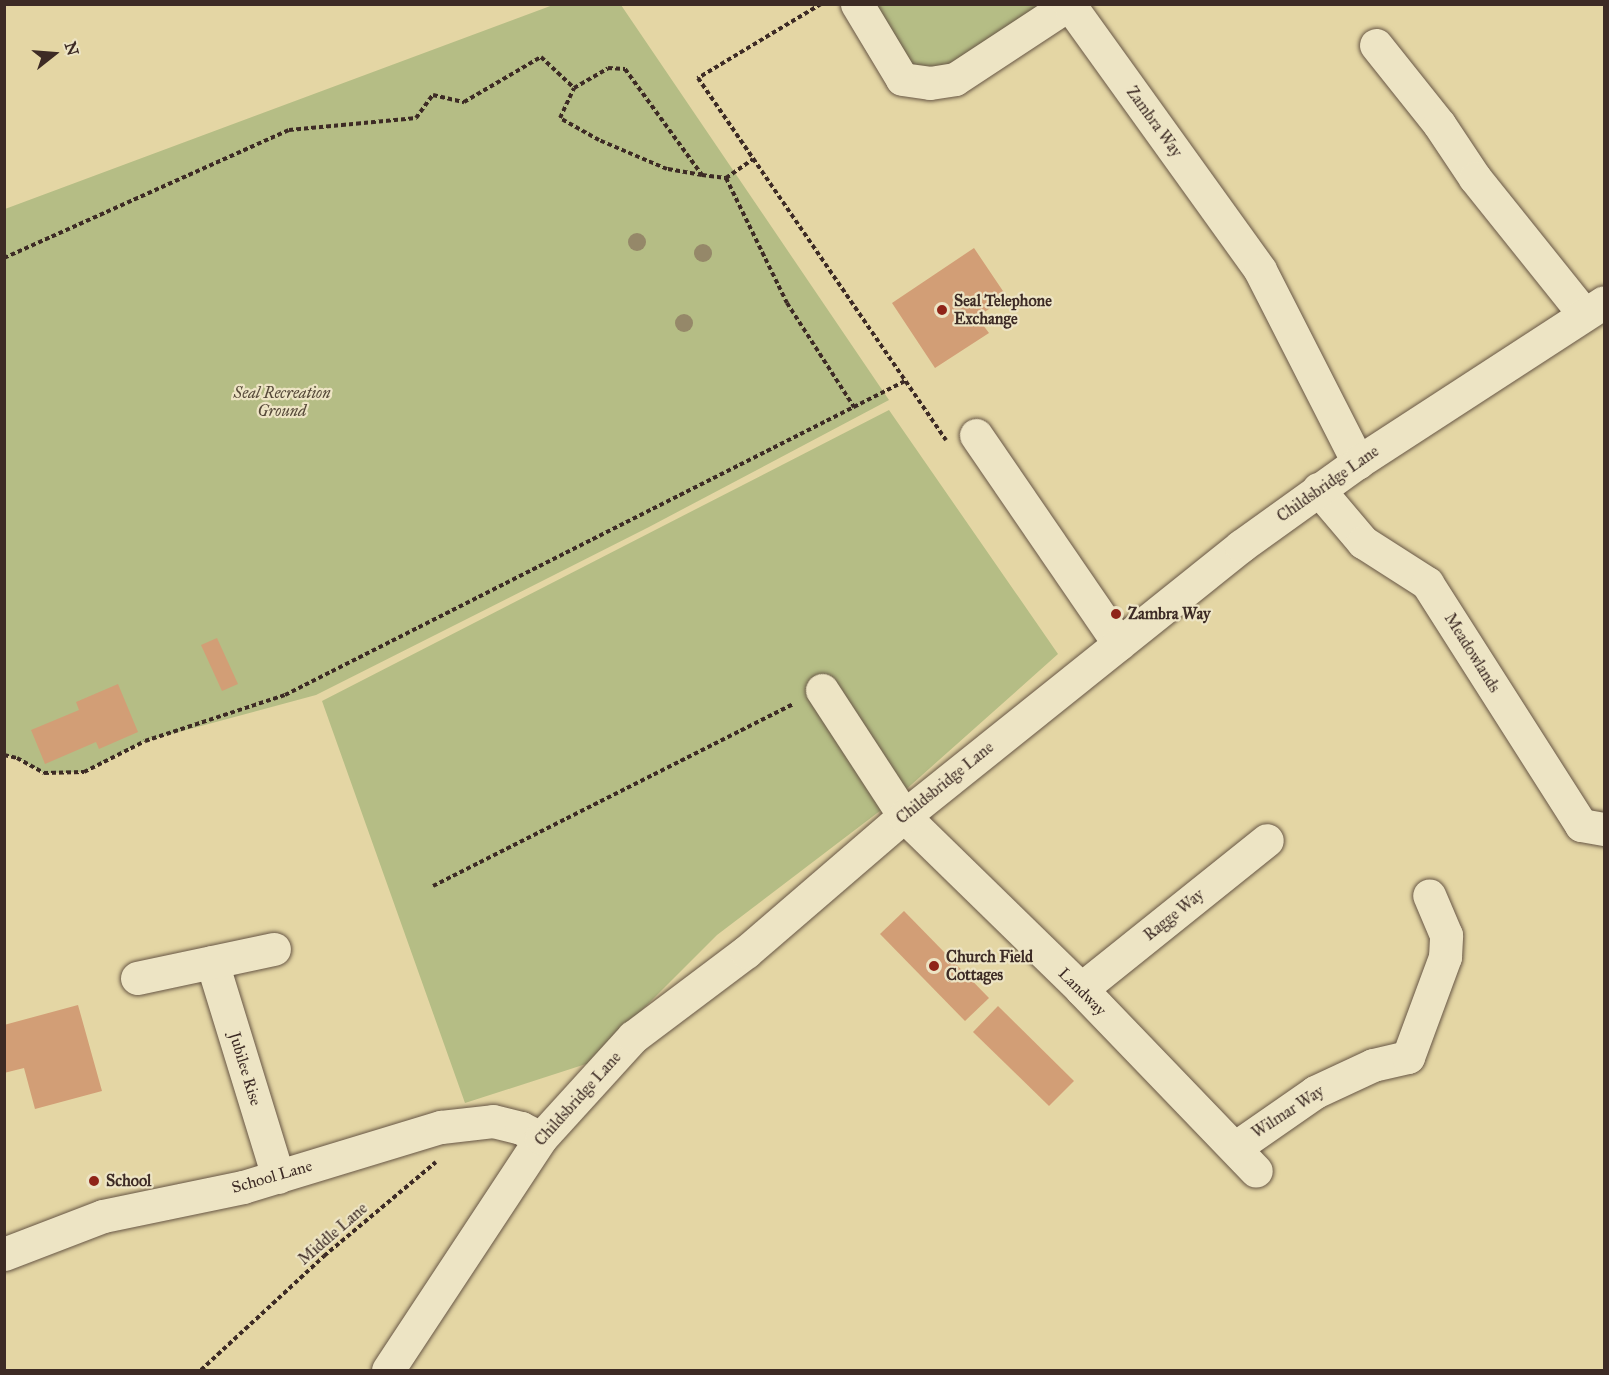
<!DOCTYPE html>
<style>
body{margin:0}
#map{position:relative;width:1609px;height:1375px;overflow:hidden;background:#e4d6a4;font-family:"IM FELL Great Primer",serif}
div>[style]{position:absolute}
.green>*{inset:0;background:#b5bd85}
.building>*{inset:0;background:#d29e76}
.path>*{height:4px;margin-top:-2px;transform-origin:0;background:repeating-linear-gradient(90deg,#3d2b25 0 4.5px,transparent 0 7.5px)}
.roads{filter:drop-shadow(0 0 2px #675645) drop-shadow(0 0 2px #675645)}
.minor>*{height:33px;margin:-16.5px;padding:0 16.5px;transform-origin:16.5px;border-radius:16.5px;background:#ede4c4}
.trees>*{width:18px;height:18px;margin:-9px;border-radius:50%;background:#958869}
.dots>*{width:16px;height:16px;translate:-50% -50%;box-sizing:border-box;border:3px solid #ede4c4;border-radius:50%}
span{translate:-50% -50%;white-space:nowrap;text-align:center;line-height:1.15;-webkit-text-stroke:4.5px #ede4c4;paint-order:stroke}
.street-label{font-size:16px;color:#3d2b25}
.poi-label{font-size:16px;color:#3d2b25;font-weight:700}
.left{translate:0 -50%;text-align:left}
.park-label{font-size:16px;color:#554838;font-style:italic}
.frame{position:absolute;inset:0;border:6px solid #3d2b25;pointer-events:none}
.north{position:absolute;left:24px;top:24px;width:60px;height:60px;-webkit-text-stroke:4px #ede4c4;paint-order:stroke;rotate:73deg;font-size:16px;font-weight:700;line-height:24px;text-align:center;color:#3d2b25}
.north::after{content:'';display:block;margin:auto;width:21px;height:27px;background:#3d2b25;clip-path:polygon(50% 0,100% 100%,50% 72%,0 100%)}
</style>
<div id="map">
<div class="green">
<i style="clip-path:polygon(553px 5px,621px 5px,889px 400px,649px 527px,316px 695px,145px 741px,84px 772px,44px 773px,17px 758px,5px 755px,5px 209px)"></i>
<i style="clip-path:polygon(857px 5px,1069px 5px,930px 83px)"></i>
<i style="clip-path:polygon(889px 410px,1058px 654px,893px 801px,717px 935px,589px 1063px,465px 1103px,322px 701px)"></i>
</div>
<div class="building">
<i style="clip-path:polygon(974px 248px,1007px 297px,977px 317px,989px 333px,935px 368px,892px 303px)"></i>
<i style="clip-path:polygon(217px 638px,238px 684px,222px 691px,201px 645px)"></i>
<i style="clip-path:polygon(118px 684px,138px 732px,99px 749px,96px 742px,45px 764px,31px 730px,79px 710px,76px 702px)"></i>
<i style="clip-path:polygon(904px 911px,989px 998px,965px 1021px,880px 934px)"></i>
<i style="clip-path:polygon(78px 1005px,102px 1091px,35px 1109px,24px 1068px,4px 1073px,4px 1025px)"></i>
<i style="clip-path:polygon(998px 1006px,1074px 1081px,1049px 1106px,973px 1032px)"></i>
</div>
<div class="path">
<i style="left:821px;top:4px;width:144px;rotate:149deg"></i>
<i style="left:698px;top:78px;width:439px;rotate:55.6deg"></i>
<i style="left:702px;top:175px;width:36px;rotate:-170deg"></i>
<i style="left:667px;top:169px;width:74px;rotate:-156.9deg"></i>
<i style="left:599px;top:140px;width:45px;rotate:-150.6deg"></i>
<i style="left:560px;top:118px;width:33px;rotate:-65deg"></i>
<i style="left:574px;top:88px;width:39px;rotate:-30deg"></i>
<i style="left:608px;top:68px;width:17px;rotate:3deg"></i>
<i style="left:625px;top:69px;width:131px;rotate:54deg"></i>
<i style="left:702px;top:175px;width:24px;rotate:7deg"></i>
<i style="left:726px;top:178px;width:139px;rotate:64deg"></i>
<i style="left:787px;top:303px;width:124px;rotate:57.2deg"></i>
<i style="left:726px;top:178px;width:33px;rotate:-35deg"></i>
<i style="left:4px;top:258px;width:312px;rotate:-24.2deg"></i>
<i style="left:289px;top:130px;width:128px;rotate:-5.4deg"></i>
<i style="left:416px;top:118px;width:29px;rotate:-54deg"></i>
<i style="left:433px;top:95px;width:32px;rotate:13deg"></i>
<i style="left:464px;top:102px;width:89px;rotate:-30.3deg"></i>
<i style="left:541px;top:57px;width:45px;rotate:43.2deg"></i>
<i style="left:4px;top:755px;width:13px;rotate:13deg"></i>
<i style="left:17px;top:758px;width:31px;rotate:29deg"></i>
<i style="left:44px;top:773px;width:40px;rotate:-1.4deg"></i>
<i style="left:84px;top:772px;width:68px;rotate:-26.9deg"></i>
<i style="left:145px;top:741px;width:147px;rotate:-18.2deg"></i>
<i style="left:285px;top:695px;width:695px;rotate:-26.86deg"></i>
<i style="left:433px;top:886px;width:404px;rotate:-26.8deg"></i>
<i style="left:201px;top:1370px;width:168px;rotate:-42.8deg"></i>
<i style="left:324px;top:1256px;width:146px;rotate:-40deg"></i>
</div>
<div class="roads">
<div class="minor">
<i style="left:857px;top:4px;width:87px;rotate:59deg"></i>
<i style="left:902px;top:79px;width:28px;rotate:8deg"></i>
<i style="left:930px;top:83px;width:25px;rotate:-9deg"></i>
<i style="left:955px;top:79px;width:136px;rotate:-33.3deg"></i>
<i style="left:1069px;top:4px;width:327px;rotate:54.3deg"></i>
<i style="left:1260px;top:270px;width:216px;rotate:63deg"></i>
<i style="left:1376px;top:45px;width:101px;rotate:51.4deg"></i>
<i style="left:1439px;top:124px;width:65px;rotate:56.3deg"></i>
<i style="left:1475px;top:178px;width:173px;rotate:51.3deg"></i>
<i style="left:976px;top:435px;width:253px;rotate:55.6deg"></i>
<i style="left:1318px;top:489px;width:70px;rotate:49.7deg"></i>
<i style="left:1363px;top:542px;width:76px;rotate:32.6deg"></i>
<i style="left:1427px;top:583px;width:287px;rotate:57.5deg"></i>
<i style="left:1581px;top:825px;width:23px;rotate:10deg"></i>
<i style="left:822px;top:690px;width:150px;rotate:56.9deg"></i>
<i style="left:904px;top:816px;width:248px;rotate:44.3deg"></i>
<i style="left:1081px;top:989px;width:252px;rotate:46.1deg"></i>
<i style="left:212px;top:962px;width:225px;rotate:72.9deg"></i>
<i style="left:137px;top:978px;width:140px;rotate:-12deg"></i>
<i style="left:1081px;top:989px;width:238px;rotate:-38.7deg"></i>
<i style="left:1236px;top:1147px;width:96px;rotate:-34.8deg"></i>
<i style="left:1315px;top:1092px;width:64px;rotate:-25deg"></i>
<i style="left:1373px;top:1065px;width:36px;rotate:-13deg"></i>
<i style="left:1408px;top:1057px;width:107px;rotate:-69.7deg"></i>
<i style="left:1445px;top:957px;width:22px;rotate:-87deg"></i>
<i style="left:1446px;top:935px;width:43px;rotate:-113deg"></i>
<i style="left:4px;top:1254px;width:106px;rotate:-21deg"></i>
<i style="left:103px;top:1216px;width:143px;rotate:-11.7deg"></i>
<i style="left:243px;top:1187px;width:207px;rotate:-16.9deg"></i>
<i style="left:441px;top:1127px;width:52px;rotate:-6.6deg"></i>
<i style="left:493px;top:1121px;width:29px;rotate:14deg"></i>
<i style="left:521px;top:1128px;width:22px;rotate:27deg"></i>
<i style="left:388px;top:1370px;width:278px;rotate:-56.6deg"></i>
<i style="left:541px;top:1138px;width:137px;rotate:-47.7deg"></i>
<i style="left:633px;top:1037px;width:141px;rotate:-37deg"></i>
<i style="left:746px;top:952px;width:208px;rotate:-40.7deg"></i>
<i style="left:904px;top:816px;width:432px;rotate:-38.7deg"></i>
<i style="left:1241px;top:546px;width:144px;rotate:-35.7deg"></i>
<i style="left:1358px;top:462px;width:293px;rotate:-33deg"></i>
</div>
</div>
<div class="trees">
<i style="left:637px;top:242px"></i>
<i style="left:703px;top:253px"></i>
<i style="left:684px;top:323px"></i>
</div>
<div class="dots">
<i style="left:942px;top:310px;background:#8f2418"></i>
<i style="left:1116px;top:614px;background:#8f2418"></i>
<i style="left:934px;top:966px;background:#8f2418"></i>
<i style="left:94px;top:1181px;background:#8f2418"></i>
</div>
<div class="street-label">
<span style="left:1154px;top:122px;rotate:54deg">Zambra Way</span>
<span style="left:1328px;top:484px;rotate:-35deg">Childsbridge Lane</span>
<span style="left:1472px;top:653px;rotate:58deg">Meadowlands</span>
<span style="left:945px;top:783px;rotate:-39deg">Childsbridge Lane</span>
<span style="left:1174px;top:915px;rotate:-39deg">Ragge Way</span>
<span style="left:1082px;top:992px;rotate:45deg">Landway</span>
<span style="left:245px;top:1069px;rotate:73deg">Jubilee Rise</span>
<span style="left:578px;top:1099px;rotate:-48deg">Childsbridge Lane</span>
<span style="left:1288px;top:1112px;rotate:-33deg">Wilmar Way</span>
<span style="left:272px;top:1177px;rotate:-16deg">School Lane</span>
<span style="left:333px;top:1234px;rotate:-41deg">Middle Lane</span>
</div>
<div class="poi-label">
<span class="left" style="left:954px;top:310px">Seal Telephone<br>Exchange</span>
<span class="left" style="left:1128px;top:614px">Zambra Way</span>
<span class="left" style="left:946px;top:966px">Church Field<br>Cottages</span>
<span class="left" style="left:106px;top:1181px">School</span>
</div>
<div class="park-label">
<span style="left:282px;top:402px">Seal Recreation<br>Ground</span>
</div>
<div class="frame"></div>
<div class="north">N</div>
</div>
